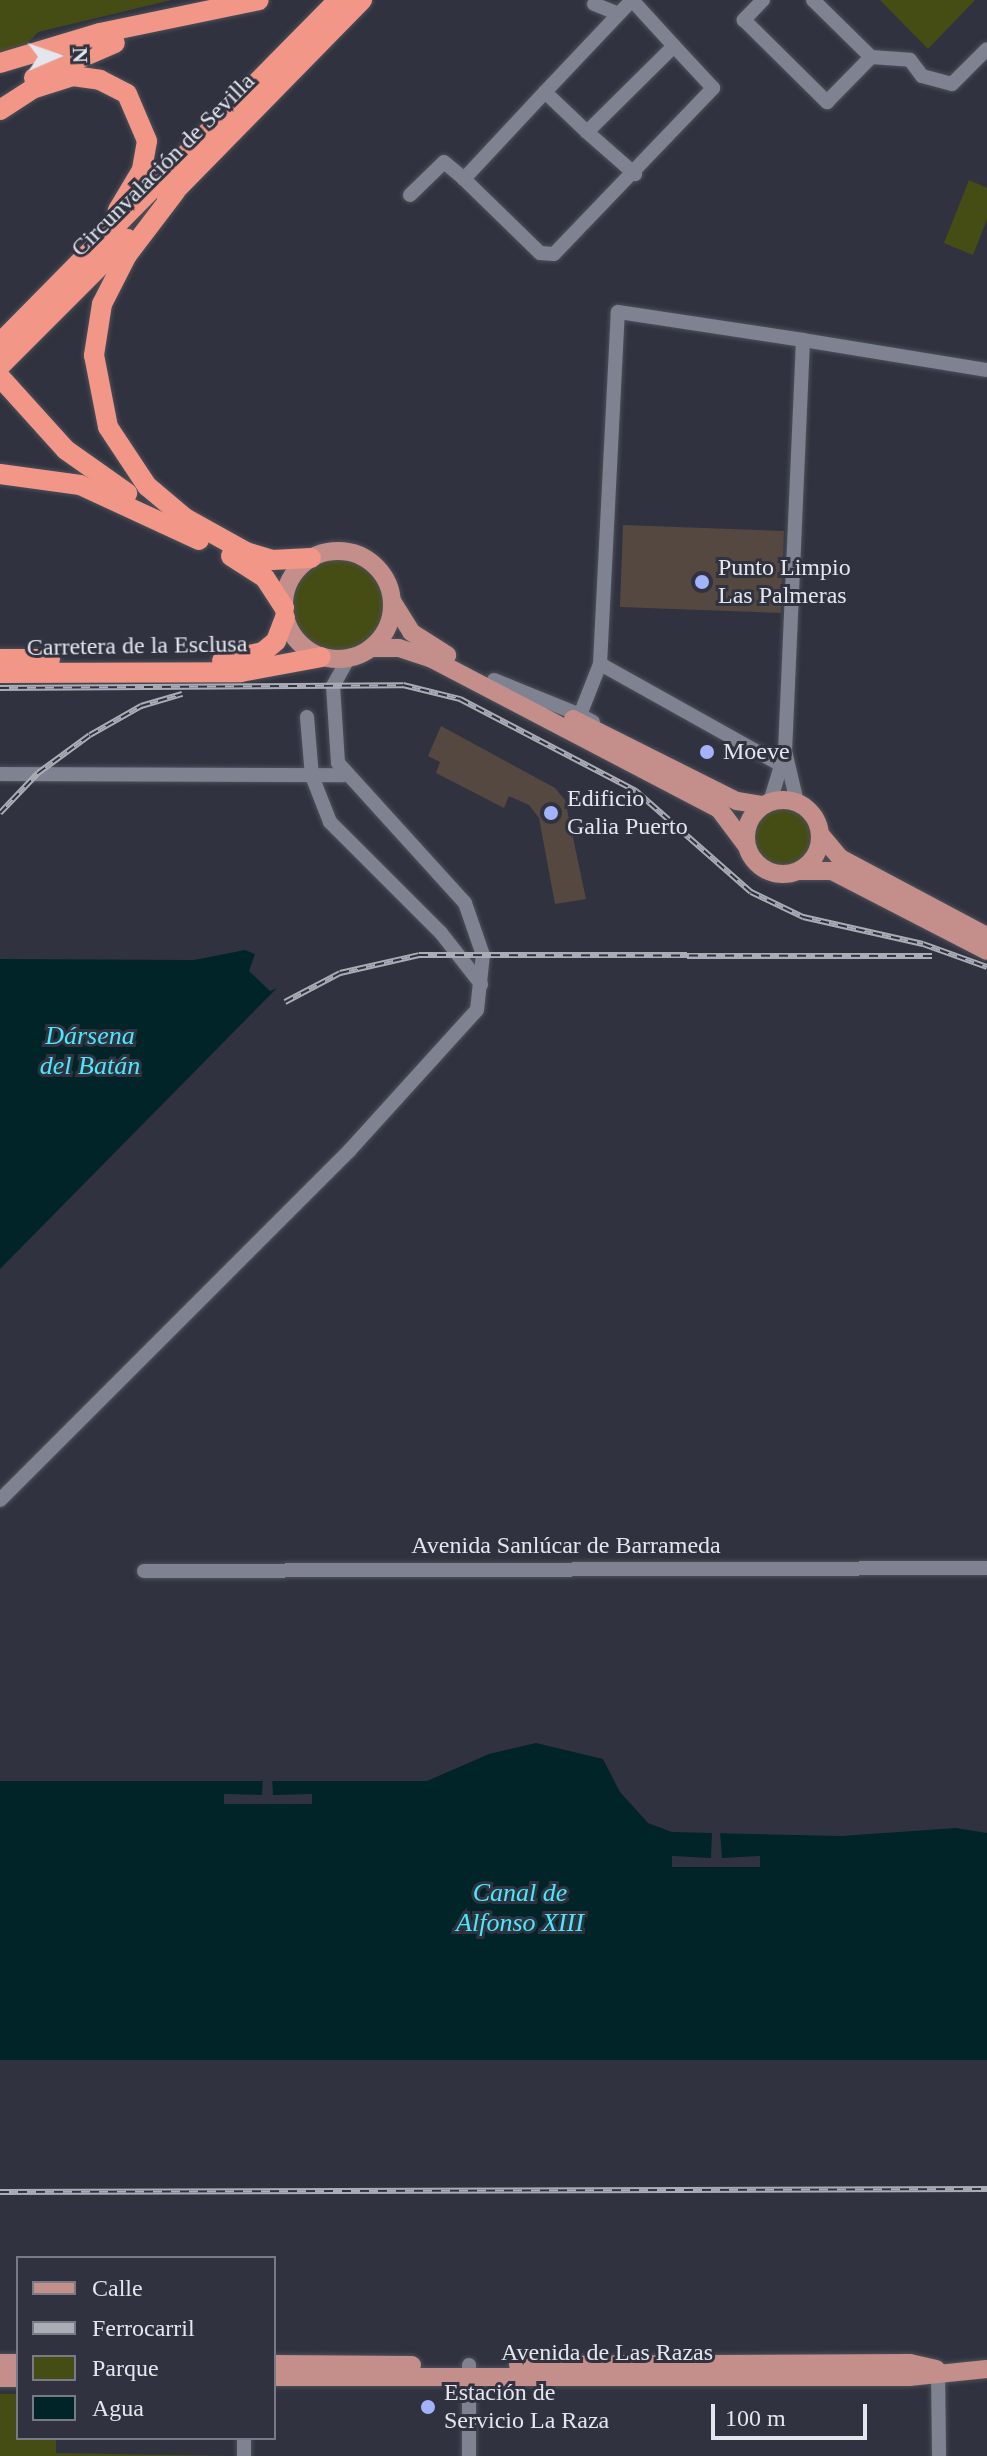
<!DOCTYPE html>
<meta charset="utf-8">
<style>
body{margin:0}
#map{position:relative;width:987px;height:2456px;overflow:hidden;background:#30333f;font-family:"Times New Roman",serif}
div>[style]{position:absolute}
.green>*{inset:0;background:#454d14}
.round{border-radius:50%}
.water>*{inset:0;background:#002428}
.pier>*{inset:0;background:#30333f}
.building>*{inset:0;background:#554841}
.roads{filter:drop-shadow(0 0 2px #4d5059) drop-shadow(0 0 2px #4d5059)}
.minor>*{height:14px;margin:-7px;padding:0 7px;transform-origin:7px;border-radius:7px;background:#7f8290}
.major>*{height:18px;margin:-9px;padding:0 9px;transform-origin:9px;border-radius:9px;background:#c48e8b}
.major>.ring{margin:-9px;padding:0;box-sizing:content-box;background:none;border:18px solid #c48e8b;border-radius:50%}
.highway>*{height:20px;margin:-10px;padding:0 10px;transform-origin:10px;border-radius:10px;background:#f29687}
.rail>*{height:6px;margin-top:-3px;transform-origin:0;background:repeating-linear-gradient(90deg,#30333f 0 9px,#abadb6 0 18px);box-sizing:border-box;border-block:2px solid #abadb6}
.dots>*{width:22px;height:22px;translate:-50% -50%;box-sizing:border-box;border:4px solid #30333f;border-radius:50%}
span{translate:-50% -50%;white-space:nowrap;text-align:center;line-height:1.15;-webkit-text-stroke:6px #30333f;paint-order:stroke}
.street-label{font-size:24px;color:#e4e6ee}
.poi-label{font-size:24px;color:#e4e6ee}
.left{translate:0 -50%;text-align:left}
.water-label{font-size:26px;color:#46e9fd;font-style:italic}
.legend{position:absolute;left:16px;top:2256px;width:260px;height:184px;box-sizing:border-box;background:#30333f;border:2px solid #787b85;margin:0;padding:10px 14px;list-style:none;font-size:24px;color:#e4e6ee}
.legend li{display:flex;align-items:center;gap:16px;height:40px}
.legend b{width:40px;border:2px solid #787b85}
.north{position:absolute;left:16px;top:16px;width:80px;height:80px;-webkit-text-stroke:6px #30333f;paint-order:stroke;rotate:88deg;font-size:22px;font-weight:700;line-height:32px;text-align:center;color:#e4e6ee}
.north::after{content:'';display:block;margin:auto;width:28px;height:36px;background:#e4e6ee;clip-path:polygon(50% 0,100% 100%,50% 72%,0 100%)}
.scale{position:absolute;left:711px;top:2404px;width:156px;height:36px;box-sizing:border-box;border:4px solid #e4e6ee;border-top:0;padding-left:10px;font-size:24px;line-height:28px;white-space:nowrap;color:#e4e6ee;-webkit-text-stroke:6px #30333f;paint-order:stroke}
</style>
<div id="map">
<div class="green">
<i style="clip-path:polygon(0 0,171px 0,38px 32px,0 72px)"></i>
<i style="clip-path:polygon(880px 0,975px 0,928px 49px)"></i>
<i style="clip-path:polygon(969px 180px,987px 188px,987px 219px,973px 255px,944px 243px)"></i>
<i class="round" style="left:291px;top:557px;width:94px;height:94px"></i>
<i class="round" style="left:753px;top:807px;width:60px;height:60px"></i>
<i style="clip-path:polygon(0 2394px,18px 2394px,18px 2438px,56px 2438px,56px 2453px,229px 2456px,0 2456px)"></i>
</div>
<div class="water">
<i style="clip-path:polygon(245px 950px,255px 954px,249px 971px,270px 991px,277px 988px,0 1269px,0 959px,194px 960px)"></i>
<i style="clip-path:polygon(536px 1743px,603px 1759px,620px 1792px,648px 1823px,672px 1832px,841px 1836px,956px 1828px,987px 1833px,987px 2060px,0 2060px,0 1781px,427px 1781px,489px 1754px)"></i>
</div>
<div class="pier">
<i style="clip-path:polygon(263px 1775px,272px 1775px,273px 1795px,312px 1794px,312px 1804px,224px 1804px,224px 1794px,262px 1795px)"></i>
<i style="clip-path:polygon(712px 1832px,720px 1832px,722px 1858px,760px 1856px,760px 1867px,672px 1867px,672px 1856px,711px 1858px)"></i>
</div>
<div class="building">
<i style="clip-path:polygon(623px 525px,784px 531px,781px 613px,620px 607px)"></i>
<i style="clip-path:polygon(441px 726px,555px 788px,565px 800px,586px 899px,555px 904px,539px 818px,529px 805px,509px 796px,504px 808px,436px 773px,440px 762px,428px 756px)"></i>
</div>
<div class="roads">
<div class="minor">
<i style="left:763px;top:0;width:28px;rotate:134deg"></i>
<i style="left:744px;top:20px;width:117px;rotate:44.7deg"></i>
<i style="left:827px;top:102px;width:63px;rotate:-45.6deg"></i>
<i style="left:813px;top:0;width:81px;rotate:44.5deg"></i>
<i style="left:871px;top:57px;width:39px;rotate:4deg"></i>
<i style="left:910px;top:60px;width:20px;rotate:53deg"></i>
<i style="left:922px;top:76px;width:31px;rotate:15deg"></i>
<i style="left:952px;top:84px;width:49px;rotate:-45deg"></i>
<i style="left:594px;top:4px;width:24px;rotate:22deg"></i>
<i style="left:545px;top:92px;width:119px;rotate:133deg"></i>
<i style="left:464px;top:179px;width:106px;rotate:44.2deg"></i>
<i style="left:540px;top:253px;width:14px;rotate:4deg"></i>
<i style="left:554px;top:254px;width:230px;rotate:-46.2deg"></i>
<i style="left:713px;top:88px;width:57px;rotate:-132.9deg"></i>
<i style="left:587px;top:132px;width:122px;rotate:-44.7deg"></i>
<i style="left:674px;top:46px;width:62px;rotate:-132.4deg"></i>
<i style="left:632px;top:0;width:127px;rotate:133.4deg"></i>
<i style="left:545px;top:92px;width:58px;rotate:43.6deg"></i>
<i style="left:587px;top:132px;width:64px;rotate:41.2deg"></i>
<i style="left:410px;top:195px;width:47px;rotate:-44.1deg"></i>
<i style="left:444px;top:162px;width:26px;rotate:40deg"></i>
<i style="left:803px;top:340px;width:186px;rotate:9.3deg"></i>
<i style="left:494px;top:680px;width:93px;rotate:22.1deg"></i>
<i style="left:307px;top:717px;width:59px;rotate:85.2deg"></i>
<i style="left:312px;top:776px;width:49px;rotate:68.6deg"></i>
<i style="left:330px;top:822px;width:157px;rotate:45deg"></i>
<i style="left:441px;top:933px;width:65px;rotate:51.9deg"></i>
<i style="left:593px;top:722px;width:15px;rotate:-152deg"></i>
<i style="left:580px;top:715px;width:55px;rotate:-68.6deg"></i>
<i style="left:781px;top:765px;width:207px;rotate:-150.8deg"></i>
<i style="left:600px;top:664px;width:352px;rotate:-87.1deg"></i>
<i style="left:618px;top:312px;width:187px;rotate:8.6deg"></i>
<i style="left:803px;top:340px;width:411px;rotate:92.5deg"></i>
<i style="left:785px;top:751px;width:52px;rotate:76.8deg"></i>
<i style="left:0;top:774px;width:343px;rotate:0.2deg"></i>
<i style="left:770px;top:802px;width:45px;rotate:-73.2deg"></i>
<i style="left:0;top:1500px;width:494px;rotate:-45deg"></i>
<i style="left:349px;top:1151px;width:190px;rotate:-47.8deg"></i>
<i style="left:477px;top:1010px;width:55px;rotate:-83.8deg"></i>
<i style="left:483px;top:955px;width:55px;rotate:-109.1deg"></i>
<i style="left:465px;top:903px;width:189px;rotate:-132.2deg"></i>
<i style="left:338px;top:763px;width:77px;rotate:-93.7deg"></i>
<i style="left:333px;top:686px;width:31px;rotate:-61deg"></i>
<i style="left:144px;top:1571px;width:843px;rotate:-0.2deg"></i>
<i style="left:469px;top:2365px;width:91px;rotate:90deg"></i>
<i style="left:938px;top:2369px;width:87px;rotate:89.3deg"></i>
<i style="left:244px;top:2456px;width:18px;rotate:-90deg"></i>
</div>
<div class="major">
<i class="ring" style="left:284px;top:551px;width:90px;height:90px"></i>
<i style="left:392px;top:601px;width:36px;rotate:58deg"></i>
<i style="left:411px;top:632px;width:43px;rotate:32.6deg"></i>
<i style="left:371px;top:648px;width:28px"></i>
<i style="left:399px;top:648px;width:35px;rotate:18deg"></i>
<i style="left:432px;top:659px;width:324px;rotate:27.6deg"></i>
<i style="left:719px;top:809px;width:45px;rotate:53.1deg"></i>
<i style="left:573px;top:719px;width:183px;rotate:26.6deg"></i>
<i style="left:737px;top:801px;width:26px;rotate:9deg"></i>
<i class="ring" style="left:746px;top:800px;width:56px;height:56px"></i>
<i style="left:820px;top:834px;width:31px;rotate:50deg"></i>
<i style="left:840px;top:858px;width:166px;rotate:28deg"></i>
<i style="left:799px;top:871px;width:33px"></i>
<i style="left:832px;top:871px;width:174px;rotate:27.3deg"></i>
<i style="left:0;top:2363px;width:18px"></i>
<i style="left:274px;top:2364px;width:138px;rotate:0.4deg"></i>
<i style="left:518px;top:2365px;width:392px;rotate:-0.3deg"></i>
<i style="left:910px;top:2363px;width:27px;rotate:13deg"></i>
<i style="left:274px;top:2377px;width:635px"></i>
<i style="left:909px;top:2377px;width:78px;rotate:-5.9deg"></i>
<i style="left:0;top:2378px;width:18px"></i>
</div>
<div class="highway">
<i style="left:0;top:63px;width:104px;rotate:-16.7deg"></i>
<i style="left:100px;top:33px;width:162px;rotate:-11.7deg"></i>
<i style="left:34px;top:78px;width:88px;rotate:-23.4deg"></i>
<i style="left:0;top:110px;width:38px;rotate:-33deg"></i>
<i style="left:32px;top:89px;width:43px;rotate:-17.6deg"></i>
<i style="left:73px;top:76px;width:27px;rotate:8deg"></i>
<i style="left:100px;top:80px;width:30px;rotate:27deg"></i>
<i style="left:127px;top:94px;width:51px;rotate:66.9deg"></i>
<i style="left:147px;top:141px;width:29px;rotate:100deg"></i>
<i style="left:142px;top:170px;width:47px;rotate:121deg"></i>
<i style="left:175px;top:192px;width:79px;rotate:127.3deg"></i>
<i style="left:127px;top:255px;width:55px;rotate:117deg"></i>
<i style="left:102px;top:304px;width:52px;rotate:98.9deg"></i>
<i style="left:94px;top:355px;width:73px;rotate:79deg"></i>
<i style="left:108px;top:427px;width:71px;rotate:56.5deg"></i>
<i style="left:147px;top:486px;width:50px;rotate:40.1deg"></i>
<i style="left:185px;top:518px;width:70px;rotate:29.1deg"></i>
<i style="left:246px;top:552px;width:27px;rotate:17deg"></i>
<i style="left:272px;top:560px;width:39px;rotate:-3deg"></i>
<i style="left:167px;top:199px;width:279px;rotate:-45.6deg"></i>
<i style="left:0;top:343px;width:482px;rotate:-45.4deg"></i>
<i style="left:0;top:366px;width:180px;rotate:-45deg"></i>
<i style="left:0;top:377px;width:98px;rotate:47.9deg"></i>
<i style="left:66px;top:450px;width:75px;rotate:35.2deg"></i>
<i style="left:0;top:474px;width:81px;rotate:7.8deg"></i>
<i style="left:80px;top:485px;width:131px;rotate:24.8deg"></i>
<i style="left:231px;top:556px;width:40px;rotate:32.9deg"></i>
<i style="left:265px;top:578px;width:35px;rotate:57deg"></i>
<i style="left:0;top:659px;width:50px"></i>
<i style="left:222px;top:661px;width:42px;rotate:-12.4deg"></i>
<i style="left:263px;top:652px;width:17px;rotate:-40deg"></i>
<i style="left:276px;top:641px;width:25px;rotate:-69deg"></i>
<i style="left:0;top:673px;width:241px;rotate:-0.2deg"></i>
<i style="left:241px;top:672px;width:81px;rotate:-10.6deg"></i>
</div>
</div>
<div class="rail">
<i style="left:0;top:688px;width:403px;rotate:-0.4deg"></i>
<i style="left:403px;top:685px;width:59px;rotate:13.8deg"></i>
<i style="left:460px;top:699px;width:199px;rotate:27.6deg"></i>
<i style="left:636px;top:791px;width:153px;rotate:41.3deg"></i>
<i style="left:751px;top:892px;width:58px;rotate:25.7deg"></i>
<i style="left:803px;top:917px;width:123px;rotate:12.7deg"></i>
<i style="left:923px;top:944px;width:68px;rotate:19.8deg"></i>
<i style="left:0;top:813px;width:55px;rotate:-46.5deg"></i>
<i style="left:38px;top:773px;width:64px;rotate:-36.2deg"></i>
<i style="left:90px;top:735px;width:59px;rotate:-29.6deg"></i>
<i style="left:141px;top:706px;width:43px;rotate:-16.3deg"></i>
<i style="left:285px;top:1002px;width:62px;rotate:-27.8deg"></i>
<i style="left:340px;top:973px;width:81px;rotate:-12.8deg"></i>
<i style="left:419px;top:955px;width:513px;rotate:0.11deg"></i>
<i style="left:0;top:2192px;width:987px;rotate:-0.17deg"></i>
</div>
<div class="dots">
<i style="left:702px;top:582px;background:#a3b2fd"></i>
<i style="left:707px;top:752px;background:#a3b2fd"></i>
<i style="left:551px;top:813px;background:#a3b2fd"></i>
<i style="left:428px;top:2407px;background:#a3b2fd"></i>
</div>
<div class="street-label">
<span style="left:163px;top:165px;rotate:-45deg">Circunvalación de Sevilla</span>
<span style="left:137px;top:646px;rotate:-1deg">Carretera de la Esclusa</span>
<span style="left:566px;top:1546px">Avenida Sanlúcar de Barrameda</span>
<span style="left:607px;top:2353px">Avenida de Las Razas</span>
</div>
<div class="poi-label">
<span class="left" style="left:718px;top:582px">Punto Limpio<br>Las Palmeras</span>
<span class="left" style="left:723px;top:752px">Moeve</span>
<span class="left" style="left:567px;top:813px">Edificio<br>Galia Puerto</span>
<span class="left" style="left:444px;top:2407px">Estación de<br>Servicio La Raza</span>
</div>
<div class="water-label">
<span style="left:90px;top:1051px">Dársena<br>del Batán</span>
<span style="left:520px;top:1908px">Canal de<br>Alfonso XIII</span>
</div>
<ul class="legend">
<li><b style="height:10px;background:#c48e8b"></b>Calle</li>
<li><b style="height:10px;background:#abadb6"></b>Ferrocarril</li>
<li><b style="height:22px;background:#454d14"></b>Parque</li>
<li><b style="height:22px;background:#002428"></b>Agua</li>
</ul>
<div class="north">N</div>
<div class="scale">100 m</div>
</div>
